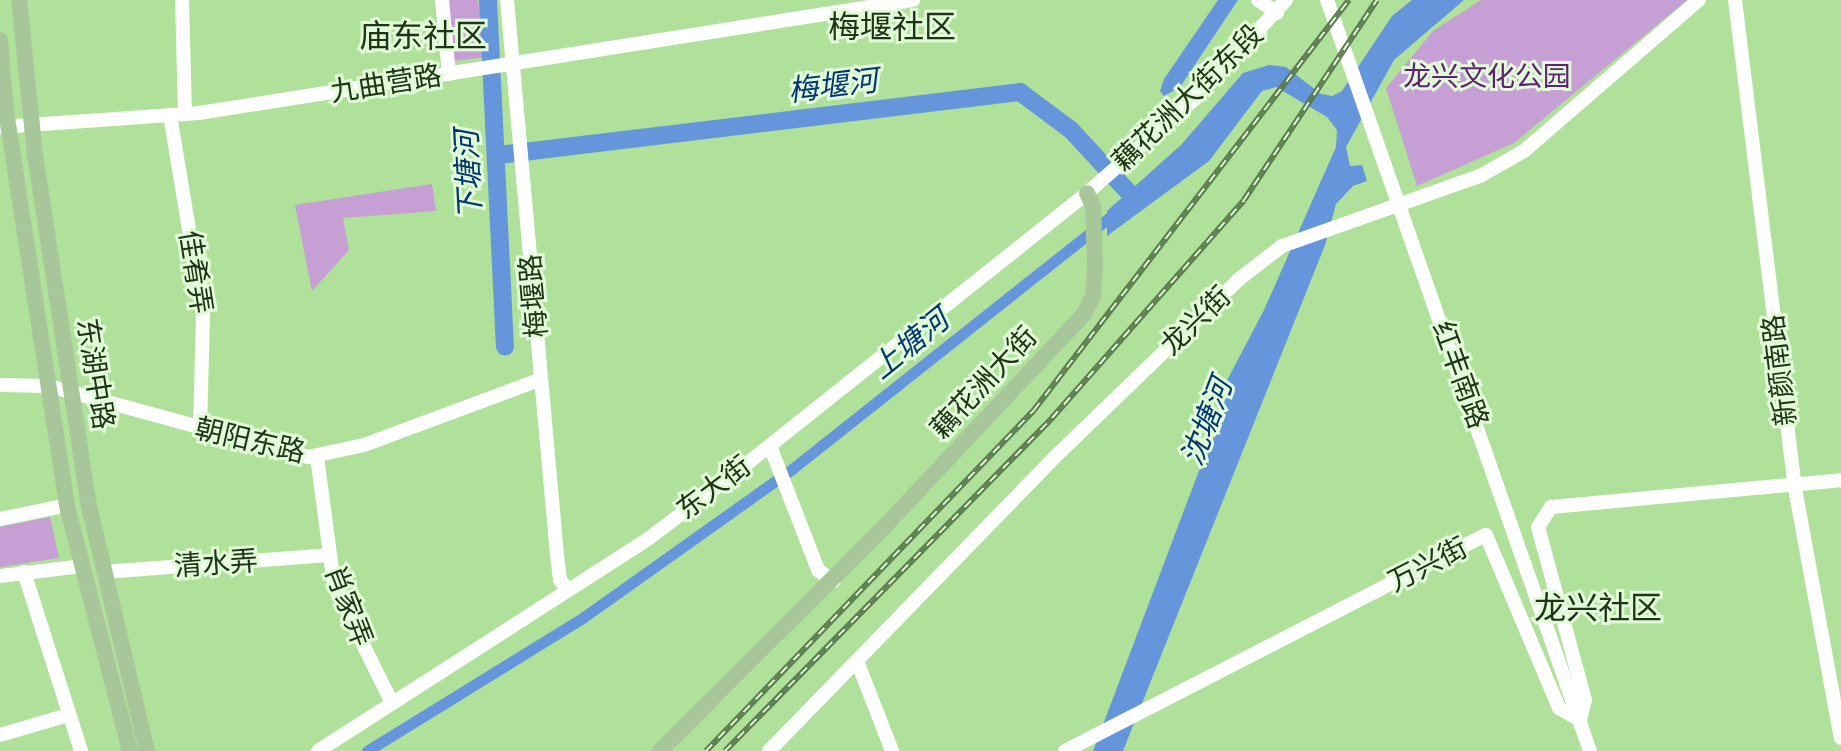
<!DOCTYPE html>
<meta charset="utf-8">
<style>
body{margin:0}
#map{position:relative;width:1841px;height:751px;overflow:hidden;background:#afe19b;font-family:Raleway,"Noto Sans SC",sans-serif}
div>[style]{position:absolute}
.green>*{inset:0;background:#c69fd4}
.water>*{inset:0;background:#6596db}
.canal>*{height:11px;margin:-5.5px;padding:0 5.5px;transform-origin:5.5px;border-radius:5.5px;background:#6596db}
.river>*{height:18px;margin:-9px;padding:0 9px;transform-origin:9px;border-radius:9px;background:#6596db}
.minor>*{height:14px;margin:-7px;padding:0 7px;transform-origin:7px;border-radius:7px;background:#fff}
.major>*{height:16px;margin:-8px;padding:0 8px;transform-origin:8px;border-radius:8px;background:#a7c79a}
.rail>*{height:6px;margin-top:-3px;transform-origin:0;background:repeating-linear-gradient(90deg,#e1fad7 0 9px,#5b7b4e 0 18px);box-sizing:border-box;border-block:2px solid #5b7b4e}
span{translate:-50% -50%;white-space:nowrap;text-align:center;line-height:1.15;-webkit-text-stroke:6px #e1fad7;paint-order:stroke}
.park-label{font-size:28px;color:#602075}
.street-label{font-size:28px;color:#203418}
.water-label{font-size:30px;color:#043673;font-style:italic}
.quarter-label{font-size:32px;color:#203418}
</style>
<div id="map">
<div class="green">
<i style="clip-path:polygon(448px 0,478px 0,485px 57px,454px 61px)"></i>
<i style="clip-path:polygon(1481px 0,1687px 0,1514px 143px,1417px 186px,1386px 88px,1433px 31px)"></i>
<i style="clip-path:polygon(432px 184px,436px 211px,343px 218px,349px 250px,312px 291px,295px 205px)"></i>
<i style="clip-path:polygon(50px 517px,59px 558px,0 567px,0 527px)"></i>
</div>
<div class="water">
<i style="clip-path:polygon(1218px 0,1238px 0,1180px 87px,1164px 96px,1160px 91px,1164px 79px)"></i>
<i style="clip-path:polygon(1412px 0,1464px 0,1394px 60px,1346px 147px,1350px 166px,1362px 165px,1367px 181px,1353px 186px,1336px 204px,1325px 245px,1123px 751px,1093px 751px,1211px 439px,1222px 390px,1264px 310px,1336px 147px,1337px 130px,1327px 117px,1276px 87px,1262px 91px,1209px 161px,1107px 236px,1107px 211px,1181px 145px,1243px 73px,1269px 65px,1286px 67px,1321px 94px,1332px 96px,1342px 91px,1392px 16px)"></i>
</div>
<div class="canal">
<i style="left:367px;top:751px;width:251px;rotate:-31.7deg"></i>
<i style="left:581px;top:619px;width:259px;rotate:-35.4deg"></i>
<i style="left:792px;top:469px;width:415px;rotate:-38.4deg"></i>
</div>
<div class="river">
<i style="left:488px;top:0;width:347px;rotate:87.2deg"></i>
<i style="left:499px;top:155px;width:525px;rotate:-6.89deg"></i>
<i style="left:1020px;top:92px;width:64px;rotate:36.7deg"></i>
<i style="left:1071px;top:130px;width:91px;rotate:47.2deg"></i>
</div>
<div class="minor">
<i style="left:182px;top:0;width:114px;rotate:88.5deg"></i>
<i style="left:442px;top:0;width:74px;rotate:84.6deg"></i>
<i style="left:507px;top:0;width:557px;rotate:84.85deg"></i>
<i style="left:557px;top:555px;width:25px;rotate:83deg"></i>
<i style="left:560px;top:580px;width:13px;rotate:51deg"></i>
<i style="left:1258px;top:0;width:23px;rotate:34deg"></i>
<i style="left:1327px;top:0;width:796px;rotate:70.7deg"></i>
<i style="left:1735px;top:0;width:487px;rotate:83deg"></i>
<i style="left:1794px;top:483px;width:259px;rotate:79.6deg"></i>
<i style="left:170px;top:115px;width:203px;rotate:80.6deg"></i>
<i style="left:203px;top:315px;width:115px;rotate:91.5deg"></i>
<i style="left:0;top:127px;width:199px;rotate:-4deg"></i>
<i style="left:199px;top:113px;width:723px;rotate:-8.99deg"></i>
<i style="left:0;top:385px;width:49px;rotate:1.2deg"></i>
<i style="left:49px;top:386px;width:269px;rotate:15.3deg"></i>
<i style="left:308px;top:457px;width:57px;rotate:-12.1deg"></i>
<i style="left:364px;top:445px;width:189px;rotate:-20.4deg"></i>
<i style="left:770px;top:446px;width:133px;rotate:68.8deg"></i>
<i style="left:818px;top:570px;width:19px;rotate:36deg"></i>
<i style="left:317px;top:456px;width:131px;rotate:82.5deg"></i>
<i style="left:334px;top:586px;width:131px;rotate:63.6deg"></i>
<i style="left:0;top:519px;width:59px;rotate:-11.7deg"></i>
<i style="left:24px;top:572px;width:188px;rotate:72.3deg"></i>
<i style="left:104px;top:572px;width:225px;rotate:-4.3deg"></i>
<i style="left:0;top:576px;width:84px;rotate:-6.9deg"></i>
<i style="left:857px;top:661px;width:97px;rotate:68.7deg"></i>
<i style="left:0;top:735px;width:71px;rotate:-16.4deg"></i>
<i style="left:318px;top:751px;width:392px;rotate:-32.7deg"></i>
<i style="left:648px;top:539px;width:108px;rotate:-37.1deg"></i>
<i style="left:734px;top:474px;width:451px;rotate:-38.5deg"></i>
<i style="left:1087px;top:193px;width:146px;rotate:-41.1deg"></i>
<i style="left:1197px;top:97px;width:132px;rotate:-47.5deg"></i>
<i style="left:769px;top:751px;width:413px;rotate:-45.8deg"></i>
<i style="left:1057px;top:455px;width:252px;rotate:-44deg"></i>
<i style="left:1238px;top:280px;width:56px;rotate:-37.7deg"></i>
<i style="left:1282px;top:246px;width:210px;rotate:-19.5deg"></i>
<i style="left:1480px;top:176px;width:51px;rotate:-29.6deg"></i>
<i style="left:1524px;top:151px;width:231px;rotate:-40.8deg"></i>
<i style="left:1065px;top:751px;width:473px;rotate:-27.2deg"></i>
<i style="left:1486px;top:535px;width:188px;rotate:67.1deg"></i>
<i style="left:1559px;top:708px;width:24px;rotate:30deg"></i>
<i style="left:1580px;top:720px;width:21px;rotate:-76deg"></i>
<i style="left:1585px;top:700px;width:179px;rotate:-105.2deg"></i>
<i style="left:1538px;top:527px;width:24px;rotate:-57deg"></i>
<i style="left:1551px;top:507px;width:291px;rotate:-5.3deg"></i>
</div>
<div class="major">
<i style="left:19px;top:0;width:155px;rotate:84.1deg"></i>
<i style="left:35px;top:154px;width:356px;rotate:81.3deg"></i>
<i style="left:89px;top:506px;width:252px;rotate:76.7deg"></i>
<i style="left:0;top:40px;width:71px;rotate:85.2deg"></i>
<i style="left:6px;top:111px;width:404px;rotate:81.2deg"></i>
<i style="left:68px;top:510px;width:249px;rotate:75.6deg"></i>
<i style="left:660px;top:751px;width:320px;rotate:-45deg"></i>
<i style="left:886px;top:525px;width:289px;rotate:-46.8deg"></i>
<i style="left:1084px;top:314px;width:20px;rotate:-63deg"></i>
<i style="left:1093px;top:296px;width:31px;rotate:-86deg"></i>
<i style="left:1095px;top:265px;width:59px;rotate:-91.9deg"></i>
<i style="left:1093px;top:206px;width:14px;rotate:-115deg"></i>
</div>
<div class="rail">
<i style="left:706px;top:751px;width:473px;rotate:-46.1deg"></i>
<i style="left:1034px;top:410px;width:517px;rotate:-52.47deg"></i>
<i style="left:725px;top:751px;width:467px;rotate:-45.5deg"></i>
<i style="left:1052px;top:418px;width:290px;rotate:-48.6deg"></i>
<i style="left:1244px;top:200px;width:240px;rotate:-56.4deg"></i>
</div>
<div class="park-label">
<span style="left:1487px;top:77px">龙兴文化公园</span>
</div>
<div class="street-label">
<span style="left:386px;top:84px;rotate:-9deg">九曲营路</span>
<span style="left:1188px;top:98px;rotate:-44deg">藕花洲大街东段</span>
<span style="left:195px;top:272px;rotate:81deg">佳肴弄</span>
<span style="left:534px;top:296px;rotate:-95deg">梅堰路</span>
<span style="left:1196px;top:321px;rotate:-44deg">龙兴街</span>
<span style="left:1780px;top:370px;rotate:-97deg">新颜南路</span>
<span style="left:95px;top:374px;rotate:81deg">东湖中路</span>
<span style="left:1460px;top:375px;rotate:70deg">红丰南路</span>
<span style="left:984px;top:383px;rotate:-47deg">藕花洲大街</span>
<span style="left:250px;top:441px;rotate:13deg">朝阳东路</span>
<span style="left:714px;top:488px;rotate:-37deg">东大街</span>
<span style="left:216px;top:564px;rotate:-4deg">清水弄</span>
<span style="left:1428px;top:565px;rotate:-27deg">万兴街</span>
<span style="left:348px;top:606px;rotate:69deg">肖家弄</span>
</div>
<div class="water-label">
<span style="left:833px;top:86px;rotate:-7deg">梅堰河</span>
<span style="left:469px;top:175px;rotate:-93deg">下塘河</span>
<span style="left:910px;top:344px;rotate:-39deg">上塘河</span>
<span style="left:1207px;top:422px;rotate:-69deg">沈塘河</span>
</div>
<div class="quarter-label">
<span style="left:892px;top:27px">梅堰社区</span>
<span style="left:423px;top:36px">庙东社区</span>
<span style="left:1598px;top:608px">龙兴社区</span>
</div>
</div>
